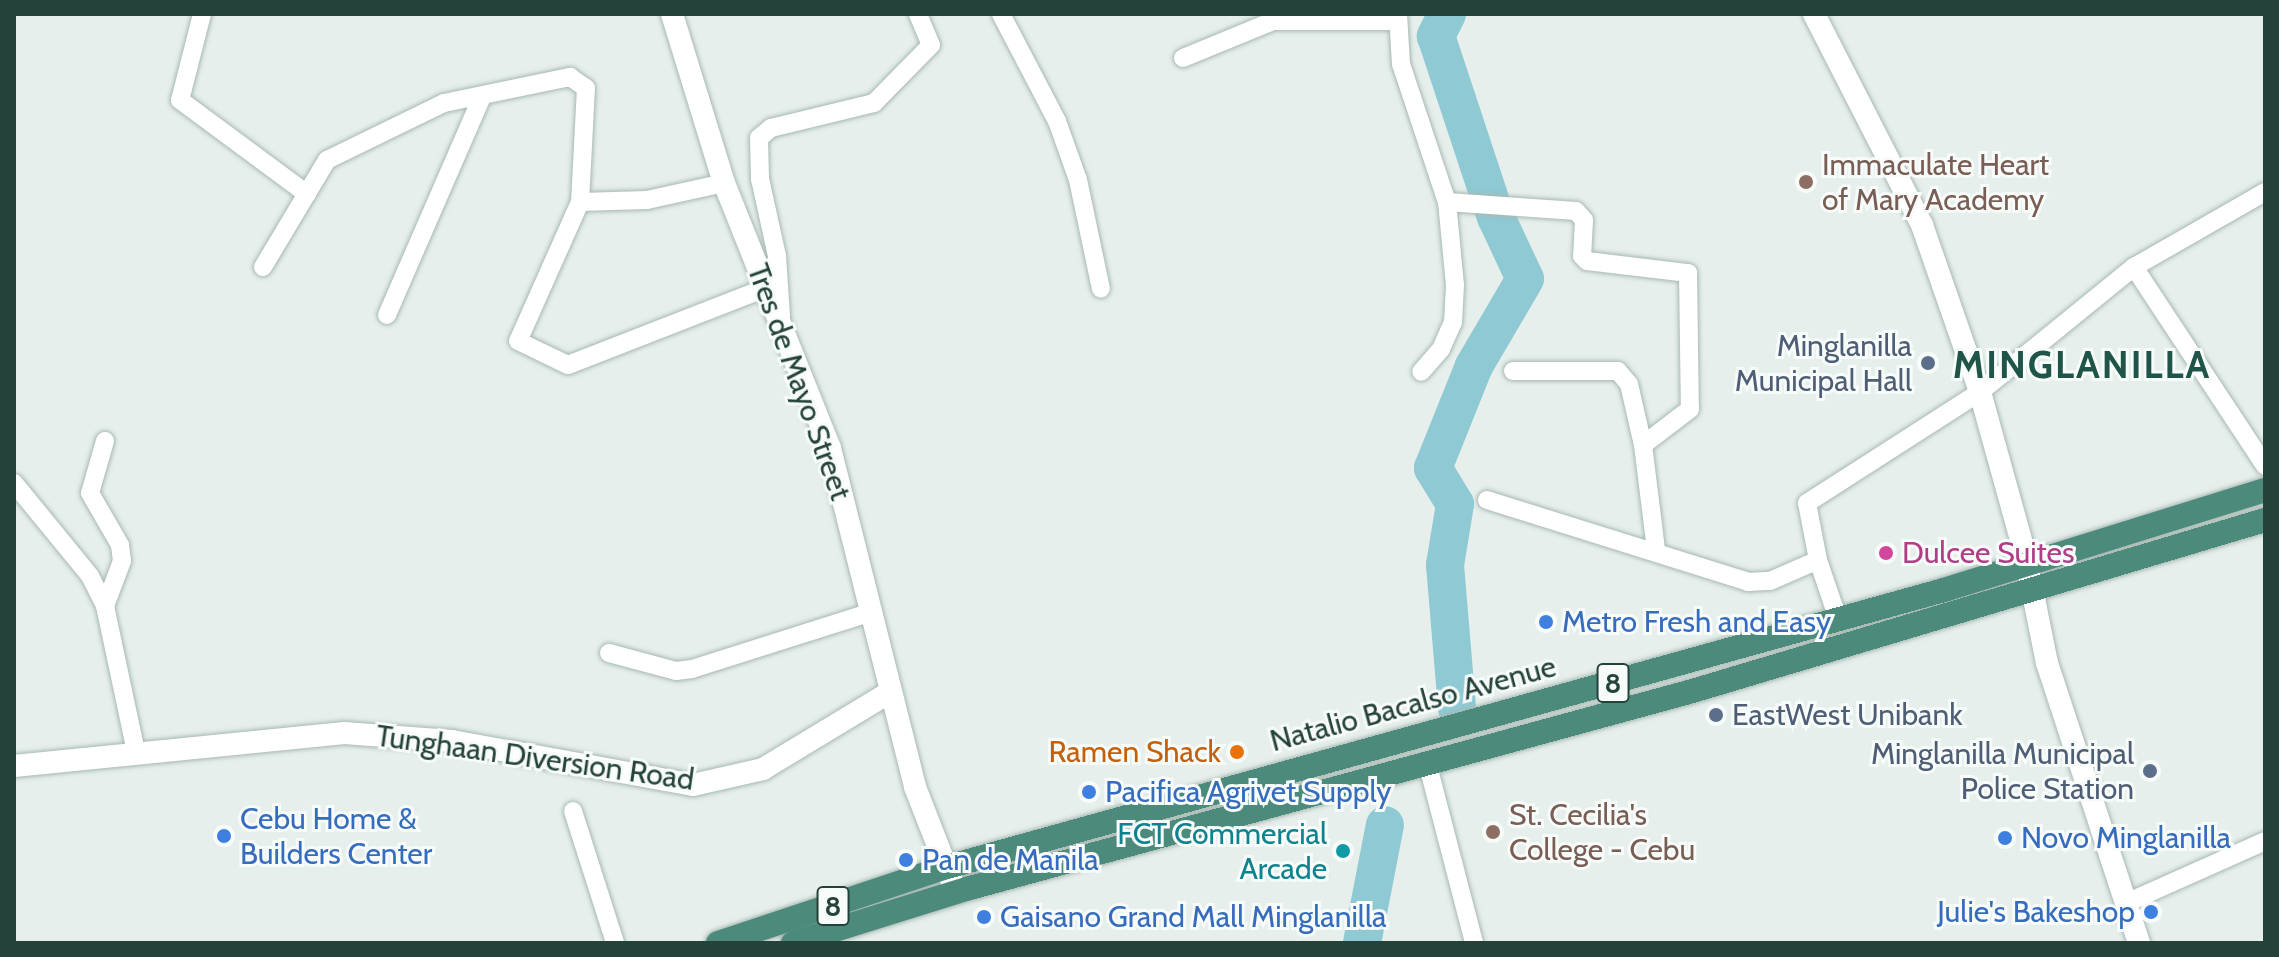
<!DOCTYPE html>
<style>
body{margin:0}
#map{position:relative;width:2279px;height:957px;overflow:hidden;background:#e6efeb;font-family:Cabin,sans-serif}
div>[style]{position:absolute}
.river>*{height:38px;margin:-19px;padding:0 19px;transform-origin:19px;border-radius:19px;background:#8ec9d4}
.roads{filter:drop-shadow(0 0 2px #a8b8b2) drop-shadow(0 0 2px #a8b8b2)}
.minor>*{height:18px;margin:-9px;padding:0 9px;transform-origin:9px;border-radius:9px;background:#fff}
.tertiary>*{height:22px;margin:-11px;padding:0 11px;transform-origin:11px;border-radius:11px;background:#fff}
.trunk>*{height:24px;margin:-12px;padding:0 12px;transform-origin:12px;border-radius:12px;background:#4c8a7c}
.dots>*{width:22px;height:22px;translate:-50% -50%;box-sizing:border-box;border:4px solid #f7fbf9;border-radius:50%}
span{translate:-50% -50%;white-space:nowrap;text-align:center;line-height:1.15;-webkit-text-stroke:6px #f7fbf9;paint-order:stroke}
.shield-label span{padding:2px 6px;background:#f7fbf9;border:2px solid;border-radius:6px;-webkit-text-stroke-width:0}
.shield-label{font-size:28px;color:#24423a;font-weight:700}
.education-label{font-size:30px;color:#785e54}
.left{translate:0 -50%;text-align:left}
.service-label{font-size:30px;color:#4e5e75}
.right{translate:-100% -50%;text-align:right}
.street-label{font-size:30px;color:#24423a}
.hotel-label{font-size:30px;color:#b23c85}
.shop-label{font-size:30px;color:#366cbe}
.food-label{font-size:30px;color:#c56008}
.culture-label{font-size:30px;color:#0d838f}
.district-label{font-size:38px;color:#1f5548;font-weight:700;letter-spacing:2px}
.frame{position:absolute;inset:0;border:16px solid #24423a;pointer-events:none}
</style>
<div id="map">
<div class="river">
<i style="left:1447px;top:14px;width:25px;rotate:117deg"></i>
<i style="left:1436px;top:36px;width:191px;rotate:71.7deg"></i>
<i style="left:1496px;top:217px;width:68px;rotate:64.9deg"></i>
<i style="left:1525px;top:279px;width:101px;rotate:120.4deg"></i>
<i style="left:1474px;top:366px;width:110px;rotate:111.9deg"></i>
<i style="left:1433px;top:468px;width:42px;rotate:58.6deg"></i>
<i style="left:1455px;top:504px;width:62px;rotate:99.3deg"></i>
<i style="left:1445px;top:565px;width:144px;rotate:85.2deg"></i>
<i style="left:1362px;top:943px;width:120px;rotate:-79deg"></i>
</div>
<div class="roads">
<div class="minor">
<i style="left:202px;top:14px;width:89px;rotate:104.3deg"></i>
<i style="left:180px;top:100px;width:158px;rotate:36.5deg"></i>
<i style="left:1001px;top:14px;width:121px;rotate:62.4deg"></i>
<i style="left:1057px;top:121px;width:63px;rotate:70.4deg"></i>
<i style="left:1078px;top:180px;width:111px;rotate:78.1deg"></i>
<i style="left:1398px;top:14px;width:50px;rotate:86.6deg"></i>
<i style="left:1401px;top:64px;width:145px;rotate:71.6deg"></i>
<i style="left:1447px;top:202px;width:83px;rotate:84.5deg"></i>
<i style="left:1455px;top:285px;width:37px;rotate:93deg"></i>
<i style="left:1453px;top:322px;width:30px;rotate:114deg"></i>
<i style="left:1441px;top:349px;width:30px;rotate:131deg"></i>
<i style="left:1183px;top:58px;width:97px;rotate:-22.3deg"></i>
<i style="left:1273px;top:21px;width:125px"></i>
<i style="left:580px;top:202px;width:67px;rotate:-1.7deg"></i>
<i style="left:647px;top:200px;width:79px;rotate:-12.4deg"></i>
<i style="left:1447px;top:202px;width:129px;rotate:4deg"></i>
<i style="left:1576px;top:211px;width:12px;rotate:48deg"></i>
<i style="left:1584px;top:220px;width:36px;rotate:93deg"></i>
<i style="left:1582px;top:256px;width:7px;rotate:45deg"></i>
<i style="left:1587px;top:261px;width:102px;rotate:6.8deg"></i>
<i style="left:1688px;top:273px;width:136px;rotate:89.2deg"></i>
<i style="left:1690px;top:409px;width:59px;rotate:142.5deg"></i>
<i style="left:263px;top:267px;width:125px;rotate:-59.1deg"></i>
<i style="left:327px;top:160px;width:130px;rotate:-26deg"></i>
<i style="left:444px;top:103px;width:129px;rotate:-11.7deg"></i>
<i style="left:570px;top:77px;width:19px;rotate:35deg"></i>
<i style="left:586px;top:88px;width:114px;rotate:93deg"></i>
<i style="left:580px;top:202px;width:152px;rotate:114deg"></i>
<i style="left:518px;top:341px;width:55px;rotate:25.6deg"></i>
<i style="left:568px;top:365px;width:212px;rotate:-21.3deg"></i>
<i style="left:2134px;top:267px;width:238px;rotate:56.6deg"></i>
<i style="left:387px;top:315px;width:239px;rotate:-66.5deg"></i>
<i style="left:781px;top:316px;width:60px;rotate:-93.8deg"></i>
<i style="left:777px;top:256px;width:79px;rotate:-102.4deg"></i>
<i style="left:760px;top:179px;width:41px;rotate:-91.4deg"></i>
<i style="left:759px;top:138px;width:16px;rotate:-40deg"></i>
<i style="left:771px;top:128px;width:106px;rotate:-13.6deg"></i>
<i style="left:874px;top:103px;width:81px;rotate:-45.5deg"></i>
<i style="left:931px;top:45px;width:34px;rotate:-113deg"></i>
<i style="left:1513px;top:371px;width:105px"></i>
<i style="left:1618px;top:371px;width:17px;rotate:50deg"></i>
<i style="left:1629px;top:384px;width:63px;rotate:77.1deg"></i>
<i style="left:1643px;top:445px;width:106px;rotate:82.9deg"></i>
<i style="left:105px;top:441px;width:54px;rotate:106.1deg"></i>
<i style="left:90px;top:493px;width:60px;rotate:60deg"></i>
<i style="left:120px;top:545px;width:16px;rotate:83deg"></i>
<i style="left:122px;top:561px;width:48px;rotate:110.7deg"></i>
<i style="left:14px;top:483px;width:120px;rotate:50.7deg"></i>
<i style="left:90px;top:576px;width:34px;rotate:63deg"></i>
<i style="left:105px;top:606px;width:149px;rotate:78deg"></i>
<i style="left:1487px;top:500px;width:274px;rotate:17.4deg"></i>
<i style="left:1748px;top:582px;width:22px;rotate:-3deg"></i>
<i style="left:1770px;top:581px;width:52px;rotate:-23.6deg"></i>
<i style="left:1838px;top:619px;width:62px;rotate:-108.7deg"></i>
<i style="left:1818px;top:560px;width:58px;rotate:-100.9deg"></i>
<i style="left:1807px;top:503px;width:206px;rotate:-32.7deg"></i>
<i style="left:1980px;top:392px;width:198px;rotate:-39.1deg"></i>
<i style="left:2134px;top:267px;width:151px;rotate:-29.8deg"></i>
<i style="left:609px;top:653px;width:69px;rotate:15deg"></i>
<i style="left:676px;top:671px;width:16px;rotate:-7deg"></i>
<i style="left:692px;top:669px;width:189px;rotate:-17.6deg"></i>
<i style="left:1427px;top:762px;width:187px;rotate:75.4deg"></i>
<i style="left:573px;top:811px;width:139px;rotate:72.3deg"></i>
<i style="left:2126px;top:903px;width:152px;rotate:-24deg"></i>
</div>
<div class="tertiary">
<i style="left:672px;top:14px;width:177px;rotate:72.9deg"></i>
<i style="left:724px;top:183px;width:285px;rotate:68.2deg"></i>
<i style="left:830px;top:448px;width:349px;rotate:75.9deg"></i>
<i style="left:915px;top:787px;width:113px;rotate:68.7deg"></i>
<i style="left:1814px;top:14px;width:237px;rotate:62.9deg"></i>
<i style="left:1922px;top:225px;width:177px;rotate:70.8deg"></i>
<i style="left:1980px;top:392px;width:168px;rotate:74.5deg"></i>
<i style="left:2025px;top:554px;width:111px;rotate:78.6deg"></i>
<i style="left:2047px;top:663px;width:295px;rotate:71.8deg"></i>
<i style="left:14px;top:766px;width:332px;rotate:-5.7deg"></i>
<i style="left:344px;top:733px;width:108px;rotate:4.2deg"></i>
<i style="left:452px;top:741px;width:245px;rotate:10.3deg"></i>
<i style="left:693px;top:785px;width:72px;rotate:-12.9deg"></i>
<i style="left:763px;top:769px;width:149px;rotate:-31.2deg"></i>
</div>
<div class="trunk">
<i style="left:718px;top:943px;width:241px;rotate:-18.4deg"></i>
<i style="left:947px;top:867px;width:1035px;rotate:-15.53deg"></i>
<i style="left:1944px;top:590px;width:336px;rotate:-17.3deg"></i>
<i style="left:793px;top:943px;width:185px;rotate:-17.3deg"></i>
<i style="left:970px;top:888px;width:745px;rotate:-15.25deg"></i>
<i style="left:1689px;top:692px;width:601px;rotate:-16.63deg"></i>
</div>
</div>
<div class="dots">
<i style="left:1806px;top:182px;background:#8d6e63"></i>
<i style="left:1928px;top:363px;background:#5c6f8a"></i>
<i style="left:1886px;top:553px;background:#d1479c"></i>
<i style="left:1546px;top:622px;background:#3f7fe0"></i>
<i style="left:1716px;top:715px;background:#5c6f8a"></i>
<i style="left:1237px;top:752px;background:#e8710a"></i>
<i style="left:2150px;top:771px;background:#5c6f8a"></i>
<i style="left:1089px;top:792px;background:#3f7fe0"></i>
<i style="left:1493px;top:832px;background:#8d6e63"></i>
<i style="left:224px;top:836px;background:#3f7fe0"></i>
<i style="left:2005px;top:838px;background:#3f7fe0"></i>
<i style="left:1343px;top:851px;background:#0f9aa8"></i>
<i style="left:906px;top:860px;background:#3f7fe0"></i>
<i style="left:2151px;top:912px;background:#3f7fe0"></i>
<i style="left:984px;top:917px;background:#3f7fe0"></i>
</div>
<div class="shield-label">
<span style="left:1613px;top:683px">8</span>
<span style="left:833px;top:906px">8</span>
</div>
<div class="education-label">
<span class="left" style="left:1822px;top:182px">Immaculate Heart<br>of Mary Academy</span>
<span class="left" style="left:1509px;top:832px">St. Cecilia's<br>College - Cebu</span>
</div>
<div class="service-label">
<span class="right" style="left:1912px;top:363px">Minglanilla<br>Municipal Hall</span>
<span class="left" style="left:1732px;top:715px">EastWest Unibank</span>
<span class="right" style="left:2134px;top:771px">Minglanilla Municipal<br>Police Station</span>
</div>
<div class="street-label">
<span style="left:799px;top:382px;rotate:70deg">Tres de Mayo Street</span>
<span style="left:1413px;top:704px;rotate:-15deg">Natalio Bacalso Avenue</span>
<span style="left:535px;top:758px;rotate:8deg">Tunghaan Diversion Road</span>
</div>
<div class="hotel-label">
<span class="left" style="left:1902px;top:553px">Dulcee Suites</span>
</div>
<div class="shop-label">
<span class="left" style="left:1562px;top:622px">Metro Fresh and Easy</span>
<span class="left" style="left:1105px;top:792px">Pacifica Agrivet Supply</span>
<span class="left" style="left:240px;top:836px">Cebu Home &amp;<br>Builders Center</span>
<span class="left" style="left:2021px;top:838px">Novo Minglanilla</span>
<span class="left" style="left:922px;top:860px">Pan de Manila</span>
<span class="right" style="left:2135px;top:912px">Julie's Bakeshop</span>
<span class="left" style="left:1000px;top:917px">Gaisano Grand Mall Minglanilla</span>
</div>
<div class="food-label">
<span class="right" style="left:1221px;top:752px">Ramen Shack</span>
</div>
<div class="culture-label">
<span class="right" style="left:1327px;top:851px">FCT Commercial<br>Arcade</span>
</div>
<div class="district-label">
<span style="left:2082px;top:365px">MINGLANILLA</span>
</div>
<div class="frame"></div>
</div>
